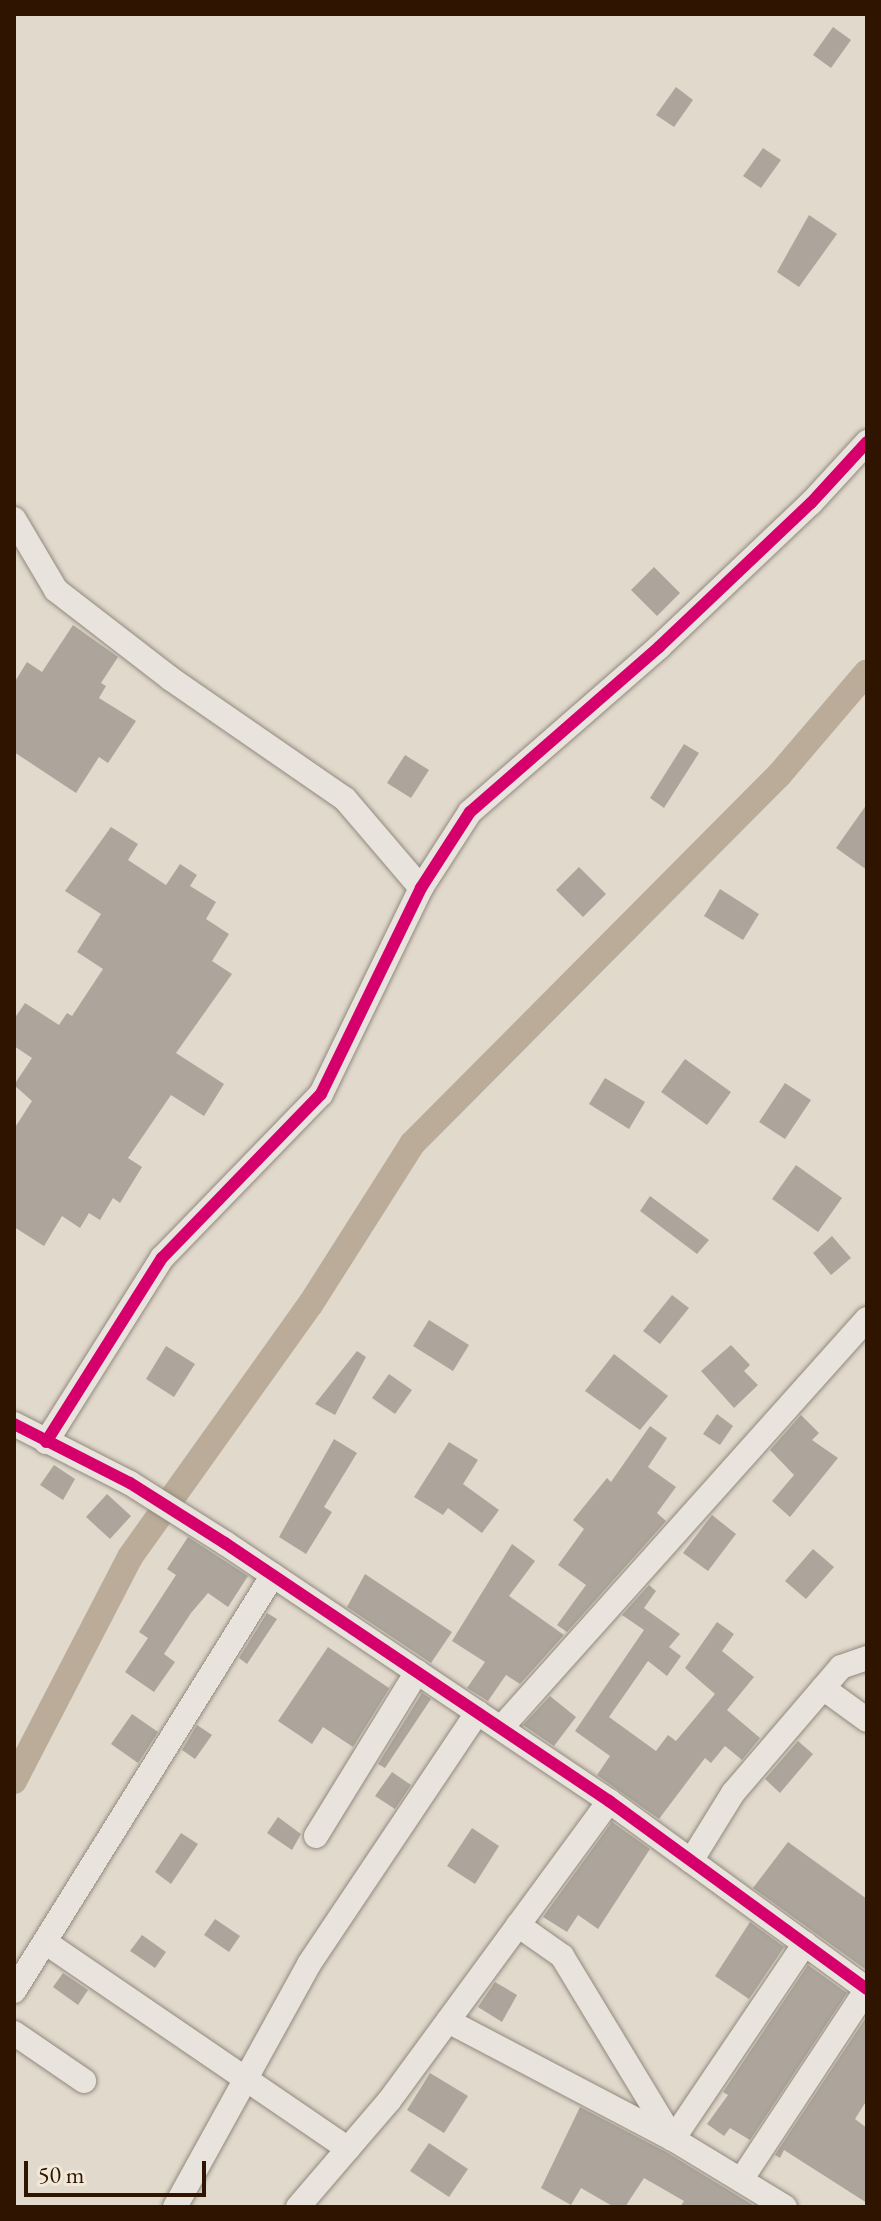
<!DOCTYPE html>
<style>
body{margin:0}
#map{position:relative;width:881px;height:2221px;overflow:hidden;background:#e1d9cc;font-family:"EB Garamond",serif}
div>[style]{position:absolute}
.canal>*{height:26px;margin:-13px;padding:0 13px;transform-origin:13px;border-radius:13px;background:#baac98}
.building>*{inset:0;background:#ada59b}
.roads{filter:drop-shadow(0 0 2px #91897f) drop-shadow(0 0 2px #91897f)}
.minor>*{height:24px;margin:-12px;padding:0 12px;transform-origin:12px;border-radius:12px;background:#e8e4dd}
.cycleway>*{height:12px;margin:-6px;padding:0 6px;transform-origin:6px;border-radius:6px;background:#d6006c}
span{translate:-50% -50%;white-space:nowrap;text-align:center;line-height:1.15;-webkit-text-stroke:7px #f1e8d8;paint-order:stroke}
.frame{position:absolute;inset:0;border:16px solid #2f1400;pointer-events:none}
.scale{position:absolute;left:24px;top:2161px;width:182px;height:36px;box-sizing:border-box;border:4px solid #2f1400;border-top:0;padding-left:10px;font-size:24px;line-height:28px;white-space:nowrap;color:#2f1400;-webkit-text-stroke:6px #f1e8d8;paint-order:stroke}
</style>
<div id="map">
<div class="canal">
<i style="left:14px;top:1781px;width:252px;rotate:-62.6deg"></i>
<i style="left:130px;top:1557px;width:310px;rotate:-54.5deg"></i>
<i style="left:310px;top:1305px;width:191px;rotate:-57.6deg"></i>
<i style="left:412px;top:1144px;width:520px;rotate:-45.16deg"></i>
<i style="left:779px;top:775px;width:135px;rotate:-49.5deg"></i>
</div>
<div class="building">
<i style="clip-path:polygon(833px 27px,851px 40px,831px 68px,813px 55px)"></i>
<i style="clip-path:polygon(676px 87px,693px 100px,674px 127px,656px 115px)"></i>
<i style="clip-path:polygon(763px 148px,781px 160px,761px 188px,743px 176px)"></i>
<i style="clip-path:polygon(809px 215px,837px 234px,799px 287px,777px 272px)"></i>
<i style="clip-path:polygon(654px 567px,680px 593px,657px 616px,631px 590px)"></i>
<i style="clip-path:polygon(73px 625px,118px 657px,101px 683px,106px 686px,99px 698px,136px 721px,108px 763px,99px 757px,76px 793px,14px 752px,14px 683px,27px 662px,42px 672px)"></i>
<i style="clip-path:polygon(684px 744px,699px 753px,664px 808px,650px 798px)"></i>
<i style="clip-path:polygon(405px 755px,429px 770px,411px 798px,387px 783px)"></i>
<i style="clip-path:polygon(867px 804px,867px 870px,836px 848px)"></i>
<i style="clip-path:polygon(111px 827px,138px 844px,128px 860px,166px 885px,180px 864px,197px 875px,190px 886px,216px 902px,206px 919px,229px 934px,212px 961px,232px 974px,176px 1053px,224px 1084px,204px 1116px,171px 1095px,128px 1158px,142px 1167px,120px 1203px,113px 1198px,100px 1220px,89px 1213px,80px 1228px,62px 1216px,44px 1246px,14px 1227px,14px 1129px,32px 1101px,14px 1085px,32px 1058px,14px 1046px,14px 1019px,25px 1003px,59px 1025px,67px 1013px,72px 1016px,103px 969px,77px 952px,101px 914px,65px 891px)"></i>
<i style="clip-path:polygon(579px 867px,606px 894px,583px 917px,556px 890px)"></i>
<i style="clip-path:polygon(720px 889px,759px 914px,743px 940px,704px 916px)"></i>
<i style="clip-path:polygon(685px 1059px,731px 1092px,707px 1125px,661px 1092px)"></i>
<i style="clip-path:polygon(605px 1078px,645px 1102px,629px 1129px,589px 1104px)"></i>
<i style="clip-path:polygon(785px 1083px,811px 1100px,785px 1139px,759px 1122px)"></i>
<i style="clip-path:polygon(796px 1165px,842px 1198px,818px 1232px,772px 1199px)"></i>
<i style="clip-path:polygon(650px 1196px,709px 1240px,697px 1254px,640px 1211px)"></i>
<i style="clip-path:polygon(832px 1236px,851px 1258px,831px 1275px,813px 1253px)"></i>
<i style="clip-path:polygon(672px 1295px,689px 1308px,660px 1344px,643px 1331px)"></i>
<i style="clip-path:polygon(429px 1320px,469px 1345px,453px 1371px,413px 1346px)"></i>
<i style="clip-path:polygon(731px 1345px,750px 1365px,744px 1371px,758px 1385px,734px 1408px,701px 1371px)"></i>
<i style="clip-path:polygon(166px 1346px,195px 1364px,174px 1397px,146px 1379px)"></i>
<i style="clip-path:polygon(357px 1351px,366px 1357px,335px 1415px,315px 1404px)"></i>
<i style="clip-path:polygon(614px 1354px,668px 1396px,640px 1430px,585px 1391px)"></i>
<i style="clip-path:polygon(389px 1374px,412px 1390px,395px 1414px,372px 1398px)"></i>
<i style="clip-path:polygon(717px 1414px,733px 1426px,720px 1445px,703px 1434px)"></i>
<i style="clip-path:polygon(801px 1415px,819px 1433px,812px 1440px,838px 1458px,790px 1517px,772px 1501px,794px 1475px,770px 1450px)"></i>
<i style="clip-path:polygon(650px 1426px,667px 1438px,648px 1467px,676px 1487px,657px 1513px,666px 1521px,567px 1632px,557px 1625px,586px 1585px,558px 1565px,584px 1529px,573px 1520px,607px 1478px,611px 1482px)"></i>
<i style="clip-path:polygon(334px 1439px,357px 1453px,324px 1507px,332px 1512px,306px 1554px,279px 1537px)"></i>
<i style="clip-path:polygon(449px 1442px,478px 1460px,463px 1484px,499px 1510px,482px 1533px,448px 1508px,443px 1515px,414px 1497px)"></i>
<i style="clip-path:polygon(54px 1465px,75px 1479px,63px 1500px,40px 1485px)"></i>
<i style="clip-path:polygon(107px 1494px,131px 1516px,110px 1539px,86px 1517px)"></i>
<i style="clip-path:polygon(712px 1515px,736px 1534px,708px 1571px,683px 1553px)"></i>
<i style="clip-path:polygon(188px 1537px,248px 1576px,228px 1607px,208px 1593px,191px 1613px,164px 1654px,175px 1662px,154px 1692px,125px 1672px,148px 1638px,139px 1632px,176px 1575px,167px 1569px)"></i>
<i style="clip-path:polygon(512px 1544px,535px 1561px,509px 1596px,564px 1635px,520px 1684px,506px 1675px,488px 1701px,467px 1688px,485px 1662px,452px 1641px)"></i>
<i style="clip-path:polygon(813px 1549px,834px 1567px,806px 1599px,785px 1581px)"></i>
<i style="clip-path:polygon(365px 1574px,452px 1632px,431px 1663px,347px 1607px)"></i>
<i style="clip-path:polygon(649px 1585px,656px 1591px,644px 1608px,680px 1634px,669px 1647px,681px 1656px,667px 1676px,648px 1661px,609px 1717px,656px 1751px,668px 1735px,676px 1741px,715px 1694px,685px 1668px,717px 1622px,734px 1634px,722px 1651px,754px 1677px,727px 1710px,760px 1738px,742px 1760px,725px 1746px,711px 1763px,705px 1758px,659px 1819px,597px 1775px,610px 1756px,575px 1731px,644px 1630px,622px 1615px)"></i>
<i style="clip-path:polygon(267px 1613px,277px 1619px,247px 1664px,239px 1658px)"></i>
<i style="clip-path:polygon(328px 1647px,389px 1688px,397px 1676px,353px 1747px,323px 1727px,312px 1744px,278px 1721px)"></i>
<i style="clip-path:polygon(422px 1693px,431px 1699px,385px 1768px,378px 1764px)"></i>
<i style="clip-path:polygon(550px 1696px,576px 1717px,554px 1746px,523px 1725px)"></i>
<i style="clip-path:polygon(132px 1714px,158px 1732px,138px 1763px,111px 1744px)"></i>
<i style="clip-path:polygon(197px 1725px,212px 1735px,195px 1759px,182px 1750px)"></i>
<i style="clip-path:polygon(798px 1741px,813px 1754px,780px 1793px,765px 1779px)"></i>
<i style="clip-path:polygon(392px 1772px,411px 1785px,395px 1809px,375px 1796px)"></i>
<i style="clip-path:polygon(278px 1817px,301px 1834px,292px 1850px,267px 1833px)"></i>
<i style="clip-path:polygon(612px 1822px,650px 1849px,598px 1929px,578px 1915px,567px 1932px,543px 1917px)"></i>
<i style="clip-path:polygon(472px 1828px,499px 1846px,475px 1884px,447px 1866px)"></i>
<i style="clip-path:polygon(181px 1833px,198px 1844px,171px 1884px,155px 1872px)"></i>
<i style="clip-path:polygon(788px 1842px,867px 1899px,865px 1969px,753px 1888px)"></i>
<i style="clip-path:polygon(215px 1919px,240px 1936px,229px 1952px,204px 1935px)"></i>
<i style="clip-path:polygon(750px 1922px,784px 1947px,749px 1999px,715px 1976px)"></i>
<i style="clip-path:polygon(142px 1935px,166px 1952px,155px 1968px,130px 1951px)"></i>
<i style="clip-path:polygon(808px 1965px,847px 1993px,750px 2140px,730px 2128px,724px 2136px,707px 2124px,728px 2095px,723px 2092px)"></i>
<i style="clip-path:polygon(63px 1973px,88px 1990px,78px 2005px,53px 1987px)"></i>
<i style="clip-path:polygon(495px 1982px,517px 1995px,502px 2022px,478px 2007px)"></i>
<i style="clip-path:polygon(867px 2016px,867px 2100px,855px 2119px,867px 2128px,867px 2203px,784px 2150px,780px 2158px,775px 2155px)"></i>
<i style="clip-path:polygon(430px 2073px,468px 2096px,444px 2133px,407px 2110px)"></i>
<i style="clip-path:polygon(580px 2107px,666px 2152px,756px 2207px,680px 2207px,684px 2201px,644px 2178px,625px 2207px,614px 2207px,581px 2188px,571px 2205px,541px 2188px)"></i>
<i style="clip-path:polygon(429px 2143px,468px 2169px,449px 2197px,410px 2171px)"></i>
</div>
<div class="roads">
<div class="minor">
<i style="left:14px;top:519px;width:82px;rotate:59.4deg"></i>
<i style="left:56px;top:590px;width:145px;rotate:37.7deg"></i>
<i style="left:171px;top:679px;width:211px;rotate:34.6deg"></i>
<i style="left:345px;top:799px;width:117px;rotate:49.5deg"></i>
<i style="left:14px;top:1424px;width:130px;rotate:27deg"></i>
<i style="left:130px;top:1483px;width:112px;rotate:32.3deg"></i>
<i style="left:225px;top:1543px;width:463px;rotate:33.9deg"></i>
<i style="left:609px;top:1801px;width:319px;rotate:36.1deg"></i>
<i style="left:46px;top:1442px;width:218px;rotate:-57.8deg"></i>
<i style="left:162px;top:1258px;width:228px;rotate:-45.9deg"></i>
<i style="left:321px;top:1094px;width:229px;rotate:-64.1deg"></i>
<i style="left:421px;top:888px;width:90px;rotate:-57.2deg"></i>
<i style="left:470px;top:812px;width:251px;rotate:-41.1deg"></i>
<i style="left:659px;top:647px;width:209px;rotate:-43.5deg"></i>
<i style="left:811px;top:503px;width:83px;rotate:-47.4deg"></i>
<i style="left:823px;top:1688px;width:54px;rotate:36deg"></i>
<i style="left:501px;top:1728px;width:549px;rotate:-48.18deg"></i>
<i style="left:316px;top:1836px;width:193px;rotate:-58.4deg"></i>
<i style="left:691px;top:1861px;width:80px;rotate:-58.3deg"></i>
<i style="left:733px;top:1793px;width:166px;rotate:-49.4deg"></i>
<i style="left:841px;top:1667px;width:28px;rotate:-19deg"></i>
<i style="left:518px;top:1925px;width:54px;rotate:35.2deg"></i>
<i style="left:562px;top:1956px;width:214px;rotate:58.8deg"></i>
<i style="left:673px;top:2139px;width:131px;rotate:31.3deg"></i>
<i style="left:45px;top:1942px;width:367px;rotate:34.3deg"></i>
<i style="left:14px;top:1991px;width:490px;rotate:-58.1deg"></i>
<i style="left:448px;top:2021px;width:254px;rotate:27.7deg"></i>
<i style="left:673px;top:2139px;width:236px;rotate:-56deg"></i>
<i style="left:14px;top:2033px;width:85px;rotate:34.4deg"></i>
<i style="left:741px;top:2180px;width:229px;rotate:-56.6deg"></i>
<i style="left:175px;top:2207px;width:277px;rotate:-61.1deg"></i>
<i style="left:309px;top:1964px;width:303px;rotate:-56.2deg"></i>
<i style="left:298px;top:2207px;width:140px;rotate:-49.4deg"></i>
<i style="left:389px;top:2101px;width:372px;rotate:-53.7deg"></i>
</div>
</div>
<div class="cycleway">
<i style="left:14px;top:1424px;width:130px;rotate:27deg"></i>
<i style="left:130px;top:1483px;width:112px;rotate:32.3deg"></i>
<i style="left:225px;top:1543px;width:463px;rotate:33.9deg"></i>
<i style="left:609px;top:1801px;width:319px;rotate:36.1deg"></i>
<i style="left:46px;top:1442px;width:218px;rotate:-57.8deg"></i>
<i style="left:162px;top:1258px;width:228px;rotate:-45.9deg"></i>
<i style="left:321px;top:1094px;width:229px;rotate:-64.1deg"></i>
<i style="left:421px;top:888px;width:90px;rotate:-57.2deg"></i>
<i style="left:470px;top:812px;width:251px;rotate:-41.1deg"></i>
<i style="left:659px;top:647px;width:209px;rotate:-43.5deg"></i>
<i style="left:811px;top:503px;width:83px;rotate:-47.4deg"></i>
</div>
<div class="frame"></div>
<div class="scale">50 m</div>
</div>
